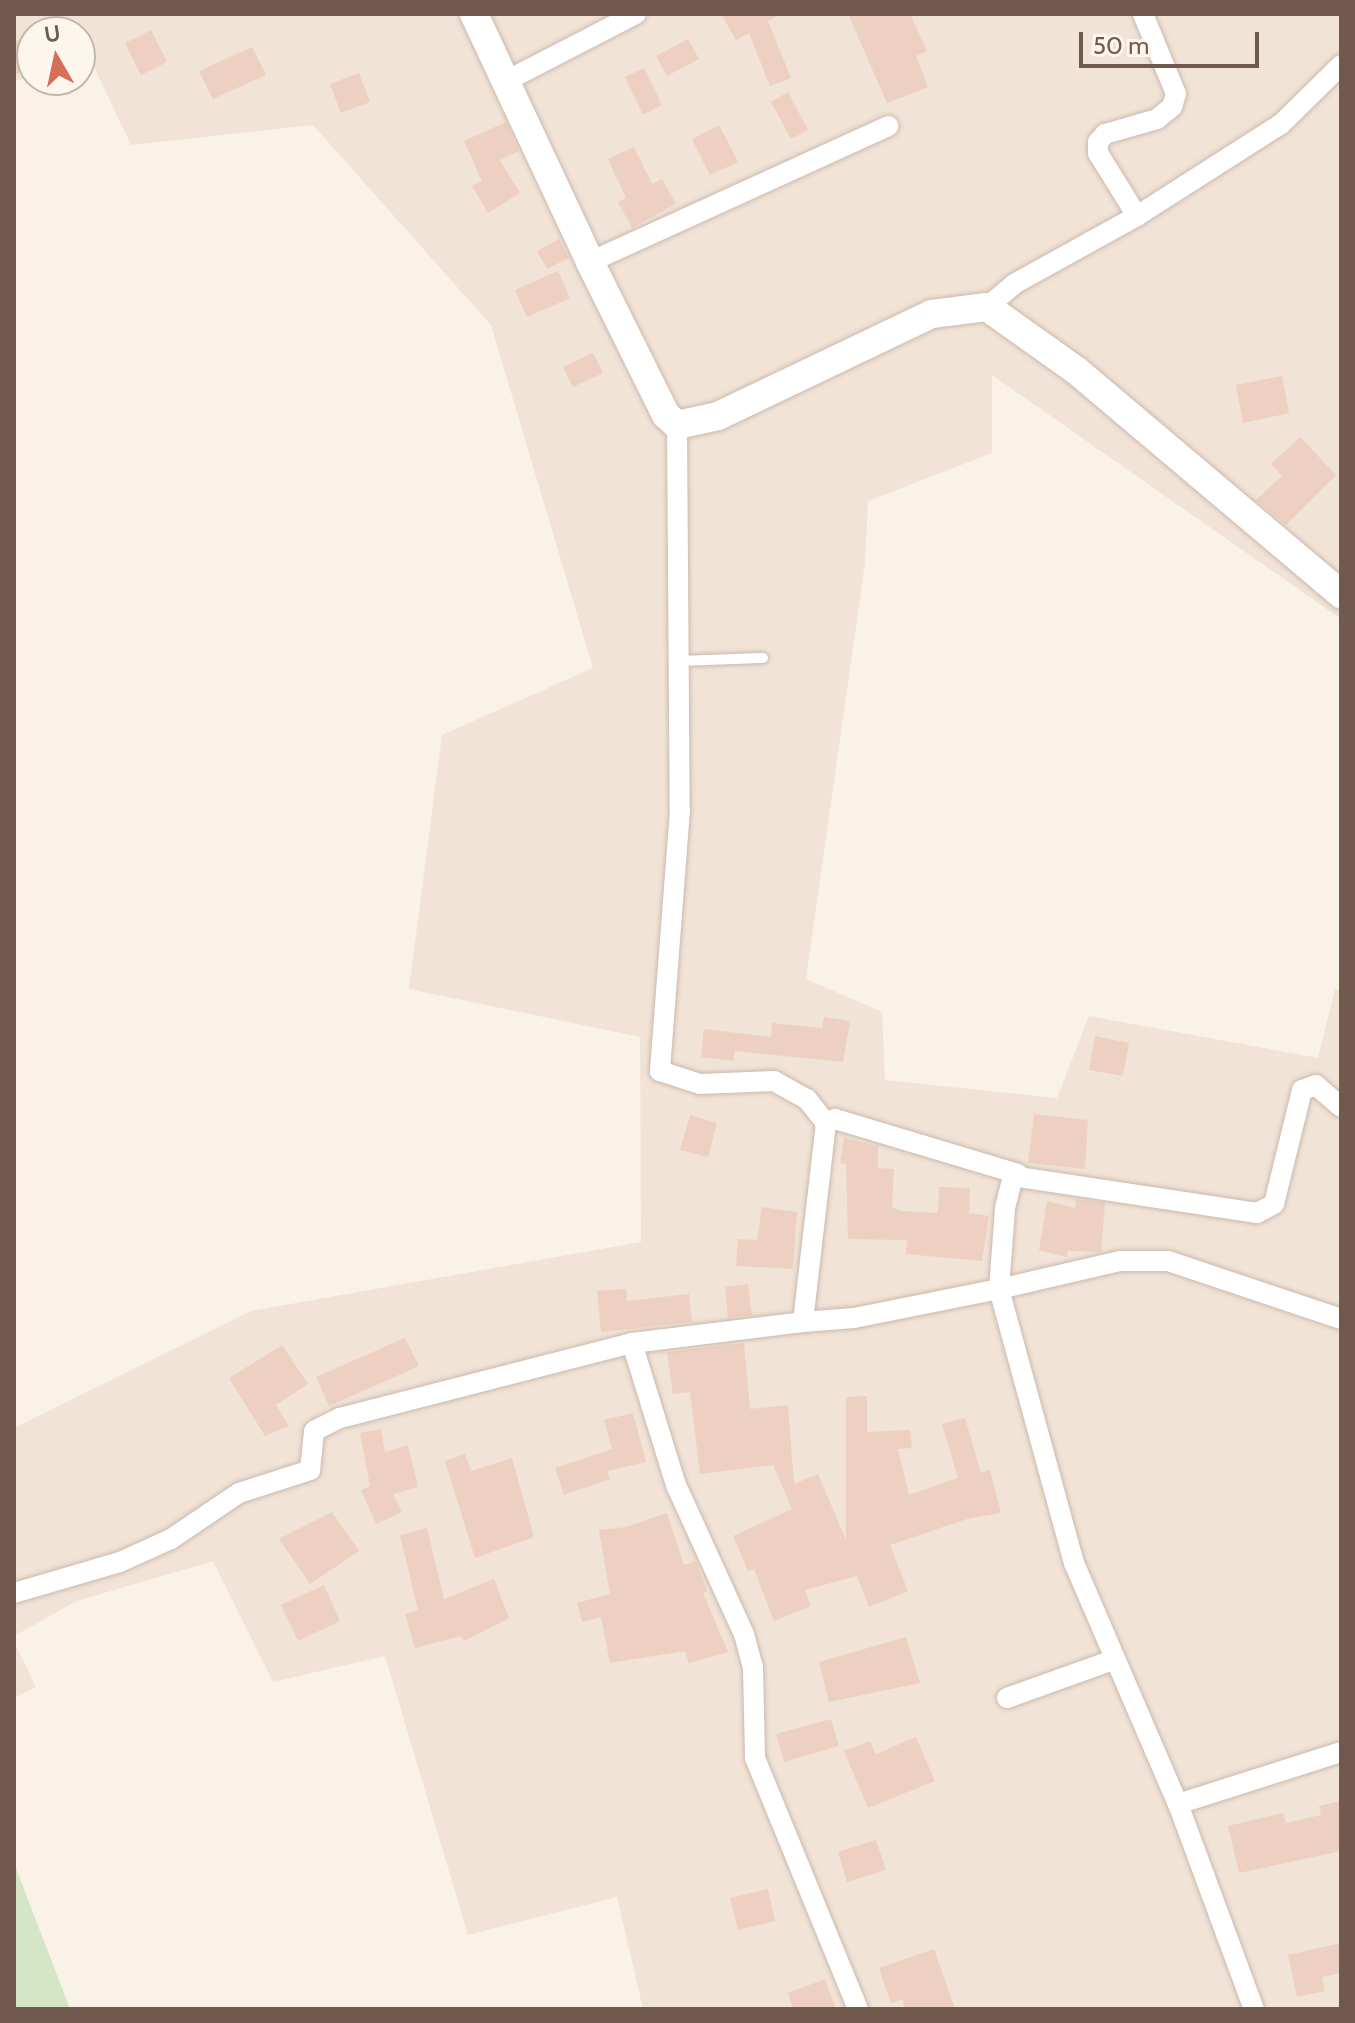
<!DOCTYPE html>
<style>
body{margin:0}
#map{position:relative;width:1355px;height:2023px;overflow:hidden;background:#faf2e7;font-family:Cabin,sans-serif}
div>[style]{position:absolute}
.residential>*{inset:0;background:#f1e3d6}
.green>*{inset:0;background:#d5e6c7}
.building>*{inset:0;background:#edd0c1}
.roads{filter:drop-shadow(0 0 2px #cbb9ae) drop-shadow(0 0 2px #cbb9ae)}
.lane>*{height:10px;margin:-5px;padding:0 5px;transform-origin:5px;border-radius:5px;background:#fff}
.street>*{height:20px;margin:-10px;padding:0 10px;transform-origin:10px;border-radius:10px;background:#fff}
.secondary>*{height:28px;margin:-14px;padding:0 14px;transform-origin:14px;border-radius:14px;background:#fff}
span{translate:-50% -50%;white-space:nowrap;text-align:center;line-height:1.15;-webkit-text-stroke:6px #fdf6ed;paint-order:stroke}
.frame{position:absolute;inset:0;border:16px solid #71594e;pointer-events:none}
.north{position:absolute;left:16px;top:16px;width:80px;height:80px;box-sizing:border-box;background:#fdf6ed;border:2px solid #c5b7ad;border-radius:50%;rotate:351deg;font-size:22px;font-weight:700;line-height:32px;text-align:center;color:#71594e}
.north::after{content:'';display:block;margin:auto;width:28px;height:36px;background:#d76e59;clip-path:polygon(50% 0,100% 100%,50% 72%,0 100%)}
.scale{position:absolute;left:1079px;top:32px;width:180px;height:36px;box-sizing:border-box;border:4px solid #71594e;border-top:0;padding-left:10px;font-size:24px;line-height:28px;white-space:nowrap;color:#71594e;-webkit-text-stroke:6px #fdf6ed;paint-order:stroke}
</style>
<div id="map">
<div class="residential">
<i style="clip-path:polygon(14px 14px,1341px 14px,1341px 619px,992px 375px,992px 453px,868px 501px,865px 563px,806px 979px,882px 1012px,885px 1080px,1057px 1098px,1089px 1016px,1318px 1058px,1335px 989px,1341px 991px,1341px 2009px,643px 2009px,617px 1897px,468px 1935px,385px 1656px,273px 1682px,213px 1561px,77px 1601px,14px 1636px,14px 1428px,251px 1311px,641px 1242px,640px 1037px,409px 989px,442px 735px,593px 668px,491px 325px,313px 125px,131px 145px,93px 65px,80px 68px,80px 32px,32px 32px,32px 77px,14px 81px)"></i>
<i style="clip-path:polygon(14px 1642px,36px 1687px,14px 1698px)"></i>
</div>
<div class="green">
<i style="clip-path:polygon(14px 1863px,70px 2009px,14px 2009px)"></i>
</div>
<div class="building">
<i style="clip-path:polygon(721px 14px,780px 14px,768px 21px,791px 78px,770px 86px,749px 33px,736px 40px)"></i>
<i style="clip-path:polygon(848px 14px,910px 14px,927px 51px,916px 56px,928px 87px,887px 103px)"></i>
<i style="clip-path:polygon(151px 30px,167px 62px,141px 75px,125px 43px)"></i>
<i style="clip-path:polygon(32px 34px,32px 68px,14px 75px,14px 42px)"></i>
<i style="clip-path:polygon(688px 39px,699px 59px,667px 76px,656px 56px)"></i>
<i style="clip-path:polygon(252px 47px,266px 75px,213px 99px,199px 71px)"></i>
<i style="clip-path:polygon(644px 68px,662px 105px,643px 115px,625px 77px)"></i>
<i style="clip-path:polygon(359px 73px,370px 102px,341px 113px,330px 84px)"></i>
<i style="clip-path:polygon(788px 92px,808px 130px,791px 139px,771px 102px)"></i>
<i style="clip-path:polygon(506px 122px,519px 151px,500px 160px,520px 193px,488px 213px,472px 186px,482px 181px,464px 141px)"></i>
<i style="clip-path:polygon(719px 125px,738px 162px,710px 175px,692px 139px)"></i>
<i style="clip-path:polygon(634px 147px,652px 184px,662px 179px,676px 204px,632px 228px,618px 202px,626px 198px,608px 159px)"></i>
<i style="clip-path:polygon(559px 239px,569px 258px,547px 269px,537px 251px)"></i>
<i style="clip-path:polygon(558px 271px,570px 298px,527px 317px,515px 290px)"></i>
<i style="clip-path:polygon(593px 353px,603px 373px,573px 387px,563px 367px)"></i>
<i style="clip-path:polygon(1282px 376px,1289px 413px,1243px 423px,1236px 385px)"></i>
<i style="clip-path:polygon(1300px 437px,1336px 475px,1286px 525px,1256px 500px,1282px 476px,1271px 464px)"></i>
<i style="clip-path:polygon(824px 1017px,850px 1021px,843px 1062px,735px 1051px,733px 1061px,701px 1057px,704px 1029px,771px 1037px,772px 1023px,822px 1028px)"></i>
<i style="clip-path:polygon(1095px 1036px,1129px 1043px,1123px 1076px,1089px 1070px)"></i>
<i style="clip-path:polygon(1034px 1114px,1088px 1120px,1085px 1169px,1028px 1163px)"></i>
<i style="clip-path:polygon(690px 1115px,717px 1123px,708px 1157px,680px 1150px)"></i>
<i style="clip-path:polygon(844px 1138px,878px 1146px,878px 1168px,894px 1169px,892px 1207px,901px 1211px,938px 1213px,939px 1187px,970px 1188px,969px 1213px,989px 1216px,982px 1261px,906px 1254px,907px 1240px,848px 1239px,846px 1164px,840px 1163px)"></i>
<i style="clip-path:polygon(1076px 1199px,1105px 1203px,1101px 1252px,1068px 1251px,1067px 1257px,1039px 1250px,1047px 1201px,1075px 1208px)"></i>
<i style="clip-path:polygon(762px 1207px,797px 1212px,793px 1269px,736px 1266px,738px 1239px,757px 1240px)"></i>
<i style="clip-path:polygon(748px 1284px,752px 1315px,728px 1318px,725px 1287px)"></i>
<i style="clip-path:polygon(626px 1289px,627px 1301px,689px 1294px,692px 1322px,601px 1332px,597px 1291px)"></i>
<i style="clip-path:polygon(405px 1338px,419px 1366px,329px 1406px,316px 1377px)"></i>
<i style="clip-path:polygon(744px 1343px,750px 1409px,788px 1405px,794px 1484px,818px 1474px,846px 1540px,846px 1397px,867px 1396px,867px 1432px,910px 1430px,912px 1448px,898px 1449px,909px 1495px,958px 1478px,942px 1424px,965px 1418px,981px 1473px,990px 1470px,1001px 1513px,970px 1518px,890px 1545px,908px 1591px,869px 1607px,857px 1576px,805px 1590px,811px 1606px,774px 1621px,754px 1569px,748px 1571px,733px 1536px,792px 1509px,773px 1465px,700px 1474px,690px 1392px,673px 1394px,667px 1352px)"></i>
<i style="clip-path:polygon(282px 1345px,308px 1384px,276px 1405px,289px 1426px,265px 1436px,229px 1378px)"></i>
<i style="clip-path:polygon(633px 1413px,646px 1462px,607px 1471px,610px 1479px,564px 1495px,555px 1468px,612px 1449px,604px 1420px)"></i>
<i style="clip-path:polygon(381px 1429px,385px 1452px,408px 1445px,418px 1487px,393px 1494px,402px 1512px,376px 1524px,361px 1490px,370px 1486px,360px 1433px)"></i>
<i style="clip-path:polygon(465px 1454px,471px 1471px,512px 1458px,534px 1537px,475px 1558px,445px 1461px)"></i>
<i style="clip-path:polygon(332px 1512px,359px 1551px,310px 1584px,279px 1539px)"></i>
<i style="clip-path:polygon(667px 1513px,684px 1565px,696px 1561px,707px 1591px,703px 1593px,728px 1652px,689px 1663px,685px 1651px,610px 1663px,601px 1617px,582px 1622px,577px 1603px,610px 1594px,599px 1530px,626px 1527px)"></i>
<i style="clip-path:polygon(427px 1528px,444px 1599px,494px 1579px,509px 1618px,464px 1641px,462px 1636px,415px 1648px,405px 1614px,418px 1610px,400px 1535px)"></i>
<i style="clip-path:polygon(324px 1585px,340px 1621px,298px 1641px,281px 1605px)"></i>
<i style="clip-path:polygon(906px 1637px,920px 1683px,829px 1702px,819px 1662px)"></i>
<i style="clip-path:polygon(831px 1719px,839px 1746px,784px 1762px,776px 1734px)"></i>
<i style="clip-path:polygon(916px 1737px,935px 1781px,868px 1808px,844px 1751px,870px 1741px,876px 1754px)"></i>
<i style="clip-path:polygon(1341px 1801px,1341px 1851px,1239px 1873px,1228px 1826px,1283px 1813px,1286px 1823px,1321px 1815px,1319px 1806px)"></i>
<i style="clip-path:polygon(876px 1840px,886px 1870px,847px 1882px,838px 1852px)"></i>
<i style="clip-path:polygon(768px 1889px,775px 1921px,738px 1930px,730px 1898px)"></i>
<i style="clip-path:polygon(1341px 1943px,1341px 1973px,1322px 1977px,1325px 1991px,1297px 1997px,1288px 1955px)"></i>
<i style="clip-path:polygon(934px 1949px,955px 2009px,904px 2009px,903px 1999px,891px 2003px,879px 1968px)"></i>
<i style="clip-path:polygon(825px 1979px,836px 2009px,793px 2009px,788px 1993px)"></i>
</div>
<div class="roads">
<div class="lane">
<i style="left:678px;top:661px;width:85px;rotate:-2deg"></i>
</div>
<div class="street">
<i style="left:506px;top:81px;width:146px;rotate:-27.3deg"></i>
<i style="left:1137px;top:216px;width:74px;rotate:-121.8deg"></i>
<i style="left:1098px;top:153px;width:11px;rotate:-90deg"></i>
<i style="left:1098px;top:142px;width:11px;rotate:-49deg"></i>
<i style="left:1105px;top:134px;width:54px;rotate:-16.1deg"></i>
<i style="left:1157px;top:119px;width:19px;rotate:-39deg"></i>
<i style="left:1172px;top:107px;width:14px;rotate:-73deg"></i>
<i style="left:1176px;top:94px;width:87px;rotate:-112.4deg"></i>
<i style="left:590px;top:262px;width:328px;rotate:-24.5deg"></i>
<i style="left:987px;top:307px;width:35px;rotate:-40deg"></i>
<i style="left:1014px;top:284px;width:141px;rotate:-28.9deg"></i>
<i style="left:1137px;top:216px;width:171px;rotate:-32.6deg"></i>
<i style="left:1281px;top:124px;width:84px;rotate:-44.5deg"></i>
<i style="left:677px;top:425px;width:385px;rotate:89.6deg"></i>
<i style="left:680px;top:810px;width:262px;rotate:94.4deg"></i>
<i style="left:660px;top:1071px;width:42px;rotate:18deg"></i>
<i style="left:700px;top:1084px;width:74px;rotate:-2.3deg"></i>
<i style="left:774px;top:1081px;width:38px;rotate:29deg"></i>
<i style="left:807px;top:1099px;width:31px;rotate:52deg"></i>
<i style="left:826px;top:1123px;width:200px;rotate:96.6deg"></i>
<i style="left:803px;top:1322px;width:51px;rotate:-4.5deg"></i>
<i style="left:854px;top:1318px;width:148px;rotate:-11.3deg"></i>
<i style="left:999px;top:1289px;width:284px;rotate:74.7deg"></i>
<i style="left:1074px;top:1563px;width:262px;rotate:66.7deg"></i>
<i style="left:1178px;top:1804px;width:219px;rotate:69.7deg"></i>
<i style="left:1341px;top:1107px;width:33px;rotate:-139deg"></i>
<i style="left:1316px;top:1085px;width:15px;rotate:160deg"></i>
<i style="left:1302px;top:1090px;width:117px;rotate:103.8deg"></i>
<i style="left:1274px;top:1204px;width:19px;rotate:152deg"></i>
<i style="left:1257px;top:1213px;width:247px;rotate:-171.4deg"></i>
<i style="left:1013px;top:1176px;width:34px;rotate:104deg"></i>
<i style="left:1005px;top:1209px;width:80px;rotate:94.3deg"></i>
<i style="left:999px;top:1289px;width:124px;rotate:-13deg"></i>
<i style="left:1120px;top:1261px;width:48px"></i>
<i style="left:1168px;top:1261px;width:182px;rotate:18.5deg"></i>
<i style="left:826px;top:1123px;width:10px;rotate:-24deg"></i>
<i style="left:835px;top:1119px;width:191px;rotate:16.7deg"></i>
<i style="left:632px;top:1343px;width:149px;rotate:72.8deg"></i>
<i style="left:676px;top:1485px;width:164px;rotate:65.5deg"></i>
<i style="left:744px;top:1634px;width:34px;rotate:75deg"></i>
<i style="left:753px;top:1667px;width:91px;rotate:88.7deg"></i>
<i style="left:755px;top:1758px;width:271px;rotate:67.7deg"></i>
<i style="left:14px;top:1593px;width:110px;rotate:-16.3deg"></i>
<i style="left:120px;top:1562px;width:56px;rotate:-24.3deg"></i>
<i style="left:171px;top:1539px;width:82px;rotate:-34.1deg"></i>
<i style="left:239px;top:1493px;width:75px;rotate:-17.9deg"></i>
<i style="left:310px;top:1470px;width:39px;rotate:-84deg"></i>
<i style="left:314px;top:1431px;width:29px;rotate:-27deg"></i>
<i style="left:340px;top:1418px;width:301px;rotate:-14.4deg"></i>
<i style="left:632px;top:1343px;width:172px;rotate:-7deg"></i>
<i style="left:1007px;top:1698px;width:113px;rotate:-19.7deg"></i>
<i style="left:1178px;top:1804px;width:171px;rotate:-17.7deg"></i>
</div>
<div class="secondary">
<i style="left:474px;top:14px;width:274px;rotate:64.9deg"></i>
<i style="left:590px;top:262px;width:171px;rotate:63.6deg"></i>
<i style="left:666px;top:415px;width:15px;rotate:42deg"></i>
<i style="left:677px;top:425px;width:42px;rotate:-12.4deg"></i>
<i style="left:718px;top:416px;width:237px;rotate:-25.5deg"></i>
<i style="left:932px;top:314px;width:55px;rotate:-7.3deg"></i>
<i style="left:987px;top:307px;width:110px;rotate:35.4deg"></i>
<i style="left:1077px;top:371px;width:346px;rotate:40.2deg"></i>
</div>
</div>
<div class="frame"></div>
<div class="north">U</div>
<div class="scale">50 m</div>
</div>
